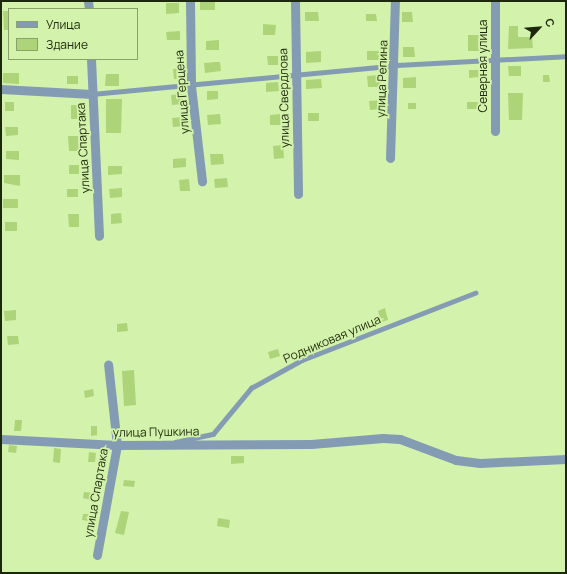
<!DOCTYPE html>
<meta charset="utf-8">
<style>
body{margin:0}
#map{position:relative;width:567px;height:574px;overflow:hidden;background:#d3f2ab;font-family:Manrope,sans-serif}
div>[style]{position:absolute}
.building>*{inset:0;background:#aed479}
.service>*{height:4.5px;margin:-2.25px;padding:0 2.25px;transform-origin:2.25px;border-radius:2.25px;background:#849cb3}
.minor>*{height:9px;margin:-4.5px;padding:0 4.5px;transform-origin:4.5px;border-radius:4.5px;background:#849cb3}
span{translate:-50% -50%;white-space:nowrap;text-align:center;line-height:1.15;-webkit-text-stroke:3.5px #d3f2ab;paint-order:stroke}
.street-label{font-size:12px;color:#1c270b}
.frame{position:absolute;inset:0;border:2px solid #1c270b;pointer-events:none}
.legend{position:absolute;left:8px;top:8px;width:130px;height:52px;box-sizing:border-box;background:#d3f2ab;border:1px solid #8aa16b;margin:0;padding:5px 7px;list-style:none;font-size:12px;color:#1c270b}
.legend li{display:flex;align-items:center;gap:8px;height:20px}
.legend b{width:20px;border:1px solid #8aa16b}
.north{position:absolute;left:519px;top:8px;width:40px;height:40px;-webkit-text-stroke:3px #d3f2ab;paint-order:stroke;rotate:64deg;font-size:11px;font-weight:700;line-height:16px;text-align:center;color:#1c270b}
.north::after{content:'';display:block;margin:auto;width:14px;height:18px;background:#1c270b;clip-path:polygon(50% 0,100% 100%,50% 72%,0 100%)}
</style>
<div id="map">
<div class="building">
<i style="clip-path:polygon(200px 1px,215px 1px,215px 10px,200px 10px)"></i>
<i style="clip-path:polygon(166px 3px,179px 3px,179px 13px,166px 14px)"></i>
<i style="clip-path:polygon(3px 11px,9px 11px,9px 30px,4px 30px)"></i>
<i style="clip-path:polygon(305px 12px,318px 12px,319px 21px,305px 21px)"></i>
<i style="clip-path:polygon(402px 12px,412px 12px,413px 22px,402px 22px)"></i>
<i style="clip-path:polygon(366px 14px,376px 14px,377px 21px,366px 21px)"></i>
<i style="clip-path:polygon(263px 24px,276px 25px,275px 35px,263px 35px)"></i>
<i style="clip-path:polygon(509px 26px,518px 26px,518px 37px,532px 37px,533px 48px,508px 49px)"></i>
<i style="clip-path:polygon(180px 31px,180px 40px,167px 40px,166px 32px)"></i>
<i style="clip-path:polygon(468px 35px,479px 35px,479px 51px,468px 51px)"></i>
<i style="clip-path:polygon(219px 40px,219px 50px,206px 50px,206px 41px)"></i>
<i style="clip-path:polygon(403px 47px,414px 47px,415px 57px,403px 57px)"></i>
<i style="clip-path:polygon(321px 51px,321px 62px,306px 63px,306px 52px)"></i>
<i style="clip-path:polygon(367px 51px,379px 51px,379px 60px,367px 60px)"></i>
<i style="clip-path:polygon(267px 56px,278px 56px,278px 65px,268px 65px)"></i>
<i style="clip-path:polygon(216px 62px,220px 62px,221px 71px,205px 73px,204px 63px)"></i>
<i style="clip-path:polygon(508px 66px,521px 66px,521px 76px,509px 76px)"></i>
<i style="clip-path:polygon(183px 68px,184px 79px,174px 79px,173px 69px)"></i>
<i style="clip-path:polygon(469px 70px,479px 70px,479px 77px,469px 78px)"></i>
<i style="clip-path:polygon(3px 73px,19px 73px,19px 84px,3px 83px)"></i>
<i style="clip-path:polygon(106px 74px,119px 74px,119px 86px,105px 86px)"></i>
<i style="clip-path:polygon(380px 75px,380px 87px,368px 87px,367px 76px)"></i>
<i style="clip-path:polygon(543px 75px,549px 75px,550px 82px,543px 82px)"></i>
<i style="clip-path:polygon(67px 76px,78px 76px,78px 84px,67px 84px)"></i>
<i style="clip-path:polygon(416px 77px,416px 88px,403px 88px,403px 78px)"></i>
<i style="clip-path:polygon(321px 79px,322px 88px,306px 89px,306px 80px)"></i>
<i style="clip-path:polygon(278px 82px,279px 91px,266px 92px,266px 83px)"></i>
<i style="clip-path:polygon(207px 91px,218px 91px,218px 99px,207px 100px)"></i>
<i style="clip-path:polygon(508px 93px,523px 93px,522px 120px,509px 120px)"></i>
<i style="clip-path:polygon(183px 94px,184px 104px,172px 105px,171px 95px)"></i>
<i style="clip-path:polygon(106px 99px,122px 99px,121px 133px,106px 133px)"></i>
<i style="clip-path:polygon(383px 100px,383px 109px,370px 110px,369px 101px)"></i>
<i style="clip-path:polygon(5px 102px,14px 102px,14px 111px,5px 111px)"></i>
<i style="clip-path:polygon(467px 102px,478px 102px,478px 109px,467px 109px)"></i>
<i style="clip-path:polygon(408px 103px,416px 103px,416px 109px,408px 109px)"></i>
<i style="clip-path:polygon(71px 105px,80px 105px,80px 119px,71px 119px)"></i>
<i style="clip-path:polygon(308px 113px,319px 113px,319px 121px,308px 121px)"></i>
<i style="clip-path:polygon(220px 114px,221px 124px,208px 125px,207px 115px)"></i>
<i style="clip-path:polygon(280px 114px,281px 125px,270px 125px,270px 115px)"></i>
<i style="clip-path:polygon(184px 117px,185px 126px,173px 127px,172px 118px)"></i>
<i style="clip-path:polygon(5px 127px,18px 127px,18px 135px,6px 136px)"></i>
<i style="clip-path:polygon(68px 136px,78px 136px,79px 151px,69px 151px)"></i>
<i style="clip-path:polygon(283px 145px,284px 158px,274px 159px,273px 146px)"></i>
<i style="clip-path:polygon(6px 151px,19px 151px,19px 160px,6px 159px)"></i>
<i style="clip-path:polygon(210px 154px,223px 154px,224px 164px,211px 165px)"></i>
<i style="clip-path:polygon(186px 158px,186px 167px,173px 168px,173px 159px)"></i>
<i style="clip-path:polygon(69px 165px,79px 165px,79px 174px,69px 174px)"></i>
<i style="clip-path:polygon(108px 166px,122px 166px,122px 174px,108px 175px)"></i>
<i style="clip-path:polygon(4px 175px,20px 175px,20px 186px,4px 183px)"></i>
<i style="clip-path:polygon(227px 178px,228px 187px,215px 188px,214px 179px)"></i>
<i style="clip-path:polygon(189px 179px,190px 191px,180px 191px,179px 180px)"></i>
<i style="clip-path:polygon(122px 188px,122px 197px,110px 198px,109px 189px)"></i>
<i style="clip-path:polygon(67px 189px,78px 189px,78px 197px,67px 197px)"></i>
<i style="clip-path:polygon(3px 199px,18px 199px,18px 208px,3px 208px)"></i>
<i style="clip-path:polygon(121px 213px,122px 223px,111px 224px,111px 214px)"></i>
<i style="clip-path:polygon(68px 214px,79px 214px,79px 227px,69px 227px)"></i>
<i style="clip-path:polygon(5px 222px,17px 222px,17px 231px,5px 231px)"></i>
<i style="clip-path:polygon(385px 308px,388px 320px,381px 322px,378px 311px)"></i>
<i style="clip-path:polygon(16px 310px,16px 320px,5px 321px,4px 311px)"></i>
<i style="clip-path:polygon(127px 323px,128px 331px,117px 332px,117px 324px)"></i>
<i style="clip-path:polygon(7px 336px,18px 336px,19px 344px,8px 345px)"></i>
<i style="clip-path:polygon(278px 349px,280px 356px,270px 359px,268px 352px)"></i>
<i style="clip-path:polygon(134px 370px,136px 405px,124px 406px,122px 371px)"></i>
<i style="clip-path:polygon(93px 389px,94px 396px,85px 398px,84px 391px)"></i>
<i style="clip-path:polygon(15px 420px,22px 420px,21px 431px,14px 431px)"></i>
<i style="clip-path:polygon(91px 426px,97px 426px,97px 435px,91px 436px)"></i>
<i style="clip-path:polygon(9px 445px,17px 446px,16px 453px,8px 452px)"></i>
<i style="clip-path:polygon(54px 448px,61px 449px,60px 463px,53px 462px)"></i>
<i style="clip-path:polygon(89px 452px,96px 453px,95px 462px,88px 462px)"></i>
<i style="clip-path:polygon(231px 456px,244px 456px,244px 463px,231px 464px)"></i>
<i style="clip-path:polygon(124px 480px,135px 481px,134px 487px,123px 486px)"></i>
<i style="clip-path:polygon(84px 492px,93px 493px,92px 500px,83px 498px)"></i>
<i style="clip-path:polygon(121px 511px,129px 512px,124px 535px,115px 533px)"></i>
<i style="clip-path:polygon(83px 514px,89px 514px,88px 521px,82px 520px)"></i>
<i style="clip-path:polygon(218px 518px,230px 520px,229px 528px,217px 526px)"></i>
</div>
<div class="service">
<i style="left:92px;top:94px;width:306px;rotate:-5.4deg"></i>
<i style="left:397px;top:65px;width:169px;rotate:-3deg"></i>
<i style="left:175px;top:442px;width:39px;rotate:-12deg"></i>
<i style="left:213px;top:434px;width:60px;rotate:-50.4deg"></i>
<i style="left:251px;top:388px;width:58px;rotate:-28.8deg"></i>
<i style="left:302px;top:360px;width:186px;rotate:-21.2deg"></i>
</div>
<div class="minor">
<i style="left:88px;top:1px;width:8px;rotate:83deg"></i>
<i style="left:190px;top:1px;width:85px;rotate:89.3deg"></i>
<i style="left:191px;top:86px;width:96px;rotate:83.4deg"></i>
<i style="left:295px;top:1px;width:193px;rotate:89.1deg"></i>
<i style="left:495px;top:1px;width:130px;rotate:90deg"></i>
<i style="left:91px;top:59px;width:177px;rotate:87.4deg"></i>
<i style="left:1px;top:89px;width:91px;rotate:3.1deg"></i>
<i style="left:390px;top:158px;width:157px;rotate:-88.2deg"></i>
<i style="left:1px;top:439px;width:116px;rotate:3deg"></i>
<i style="left:117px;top:445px;width:194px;rotate:-0.3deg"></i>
<i style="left:311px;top:444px;width:72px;rotate:-4.8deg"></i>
<i style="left:383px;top:438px;width:17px;rotate:3deg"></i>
<i style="left:400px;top:439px;width:60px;rotate:20.6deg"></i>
<i style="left:456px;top:460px;width:24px;rotate:7deg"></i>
<i style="left:480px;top:463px;width:86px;rotate:-2.7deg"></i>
<i style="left:97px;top:555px;width:112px;rotate:-79.7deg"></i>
<i style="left:117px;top:445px;width:81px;rotate:-96.3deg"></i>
</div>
<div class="street-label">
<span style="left:483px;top:66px;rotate:-90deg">Северная улица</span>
<span style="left:382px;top:79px;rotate:-88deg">улица Репина</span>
<span style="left:182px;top:92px;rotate:-94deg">улица Герцена</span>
<span style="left:284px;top:98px;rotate:-91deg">улица Свердлова</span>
<span style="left:83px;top:148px;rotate:-93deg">улица Спартака</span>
<span style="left:332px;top:339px;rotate:-23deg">Родниковая улица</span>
<span style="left:156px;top:432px;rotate:-1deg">улица Пушкина</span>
<span style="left:96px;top:493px;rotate:-80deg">улица Спартака</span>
</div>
<div class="frame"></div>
<ul class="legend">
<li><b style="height:5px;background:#849cb3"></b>Улица</li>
<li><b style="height:11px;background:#aed479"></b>Здание</li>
</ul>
<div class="north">С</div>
</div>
